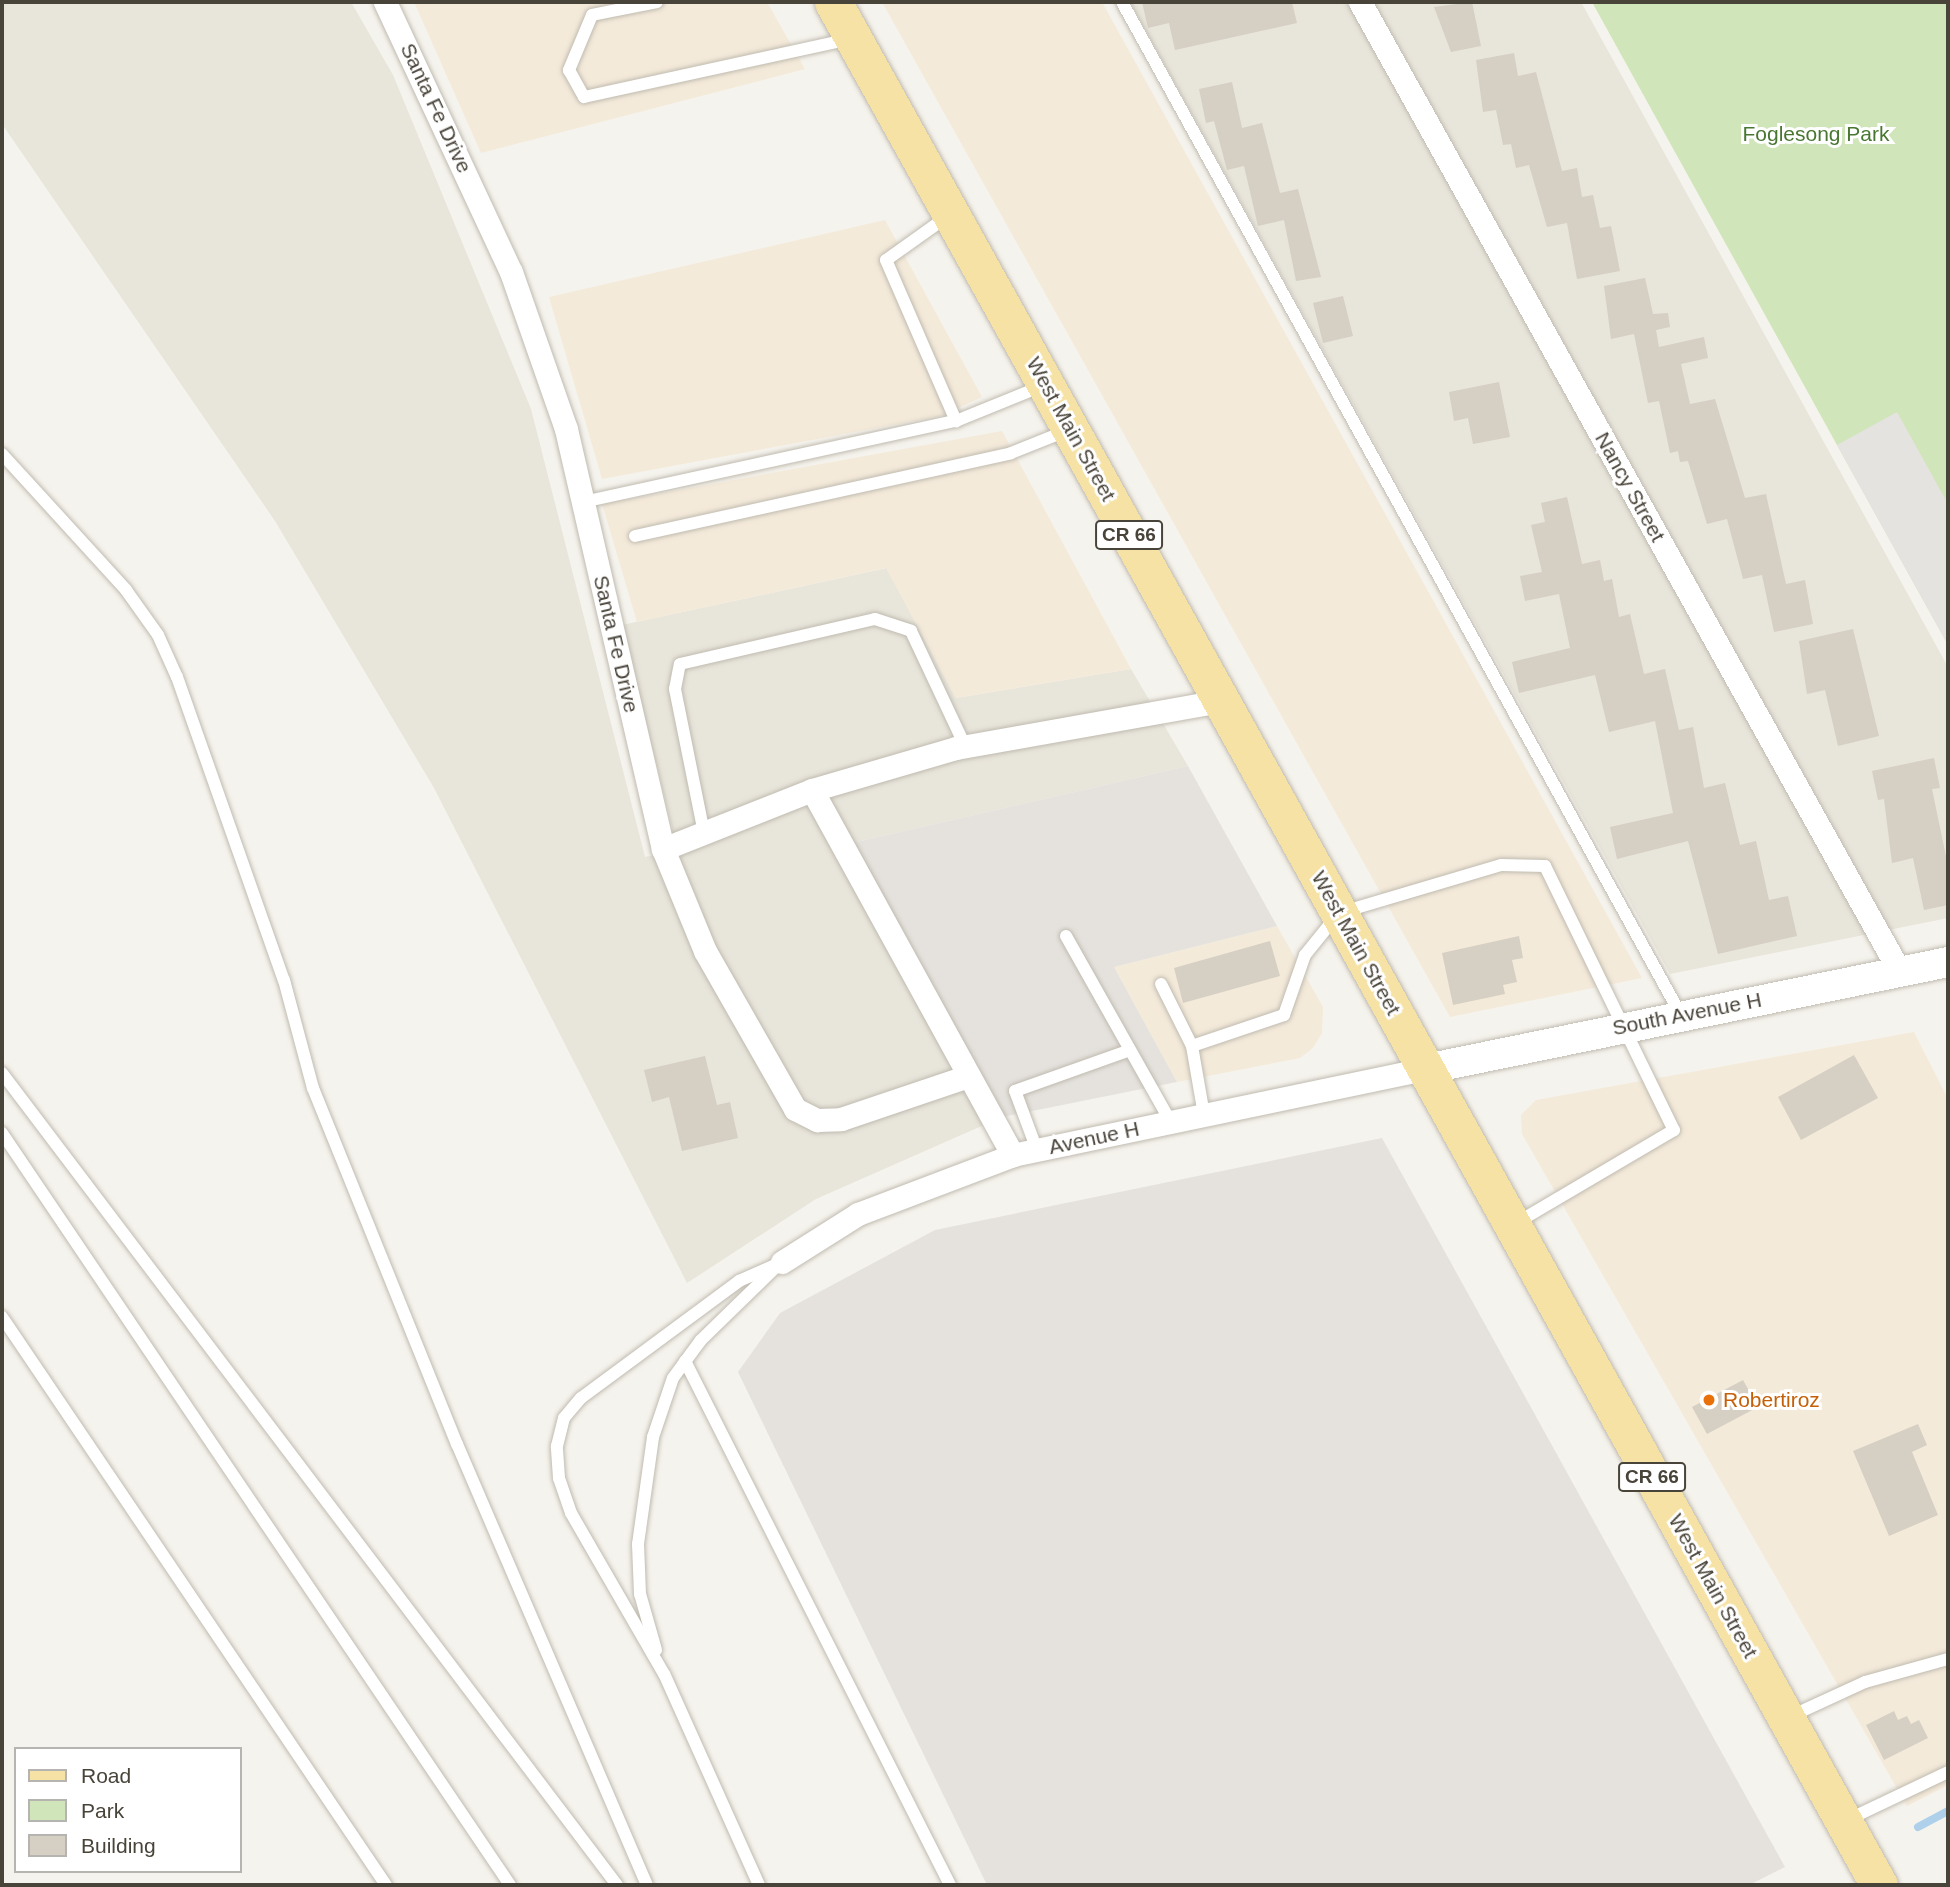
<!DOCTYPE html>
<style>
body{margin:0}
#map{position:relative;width:1950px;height:1887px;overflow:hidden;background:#f5f3ed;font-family:Arial,sans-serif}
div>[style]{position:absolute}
.residential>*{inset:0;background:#e8e5db}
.commercial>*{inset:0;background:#f4eada}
.industrial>*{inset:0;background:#e5e2de}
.green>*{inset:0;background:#d0e5b9}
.parking>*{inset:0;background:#e4e3e0}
.stream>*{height:8px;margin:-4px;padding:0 4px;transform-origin:4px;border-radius:4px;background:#afd0eb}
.building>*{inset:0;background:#d6cfc3}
.roads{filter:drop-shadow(0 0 2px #c0bbb0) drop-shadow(0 0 2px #c0bbb0)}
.service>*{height:12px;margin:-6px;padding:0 6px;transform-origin:6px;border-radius:6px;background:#fff}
.minor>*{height:23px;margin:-11.5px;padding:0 11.5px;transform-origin:11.5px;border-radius:11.5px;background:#fff}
.tertiary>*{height:30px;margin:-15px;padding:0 15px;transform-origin:15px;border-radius:15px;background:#fff}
.primary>*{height:37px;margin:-18.5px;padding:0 18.5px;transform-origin:18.5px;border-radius:18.5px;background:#f6e2a5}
.dots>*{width:19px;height:19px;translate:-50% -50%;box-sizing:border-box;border:4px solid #fff;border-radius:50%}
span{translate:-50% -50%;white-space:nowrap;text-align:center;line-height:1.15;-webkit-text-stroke:6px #fff;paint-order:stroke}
.shield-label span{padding:2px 5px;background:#fff;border:2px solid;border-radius:5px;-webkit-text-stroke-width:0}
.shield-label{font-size:19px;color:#49443a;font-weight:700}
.street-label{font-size:21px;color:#49443a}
.park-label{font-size:21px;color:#497732}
.food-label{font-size:21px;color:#c56008}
.left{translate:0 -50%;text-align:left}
.frame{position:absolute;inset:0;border:4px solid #49443a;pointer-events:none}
.legend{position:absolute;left:14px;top:1747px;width:228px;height:126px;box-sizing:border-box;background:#fff;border:2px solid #b6b4b0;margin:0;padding:9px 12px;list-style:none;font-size:21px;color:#49443a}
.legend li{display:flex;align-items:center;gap:14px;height:35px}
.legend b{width:35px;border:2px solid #b6b4b0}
</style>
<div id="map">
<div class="residential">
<i style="clip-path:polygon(2px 2px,351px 2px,393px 75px,531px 409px,645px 857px,678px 851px,622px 625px,887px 568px,956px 698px,1131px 669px,1188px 766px,852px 843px,1002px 1117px,816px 1199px,687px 1283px,434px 788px,275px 521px,2px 124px)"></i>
<i style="clip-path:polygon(1130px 2px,1581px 2px,1948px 667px,1948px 918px,1670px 974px)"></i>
</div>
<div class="commercial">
<i style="clip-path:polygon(414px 2px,767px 2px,805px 69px,481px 153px)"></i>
<i style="clip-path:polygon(882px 2px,1102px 2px,1642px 978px,1450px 1017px)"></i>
<i style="clip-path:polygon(885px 220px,982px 397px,941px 416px,602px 479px,549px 297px)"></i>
<i style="clip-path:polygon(1002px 431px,1131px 669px,956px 698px,886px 568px,637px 622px,602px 504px)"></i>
<i style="clip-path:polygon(1277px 926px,1323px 1007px,1322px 1033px,1313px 1048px,1300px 1058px,1177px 1082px,1114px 967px)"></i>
<i style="clip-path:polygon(1914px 1032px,1948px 1099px,1948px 1785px,1907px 1806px,1522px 1134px,1521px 1115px,1536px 1100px)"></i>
</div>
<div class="industrial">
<i style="clip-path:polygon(1188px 766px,1277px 926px,1114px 967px,1177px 1082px,1002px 1117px,852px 843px)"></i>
<i style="clip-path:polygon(1382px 1138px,1785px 1867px,1749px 1885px,987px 1885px,738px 1372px,780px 1313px,935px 1230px)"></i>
</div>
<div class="green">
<i style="clip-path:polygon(1592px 2px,1948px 2px,1948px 645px,1837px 445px)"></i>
</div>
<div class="parking">
<i style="clip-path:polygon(1897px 412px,1948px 504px,1948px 645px,1837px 445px)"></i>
</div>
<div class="stream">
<i style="left:1918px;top:1827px;width:34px;rotate:-28deg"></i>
</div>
<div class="building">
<i style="clip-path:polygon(1142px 2px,1292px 2px,1297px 23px,1175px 50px,1169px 23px,1148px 28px)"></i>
<i style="clip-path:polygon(1472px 2px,1481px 46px,1451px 52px,1434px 7px)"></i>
<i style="clip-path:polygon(1514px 53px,1518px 76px,1536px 72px,1562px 171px,1577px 168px,1582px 197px,1593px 195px,1600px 228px,1611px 226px,1620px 271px,1577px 279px,1567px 223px,1547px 227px,1529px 165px,1516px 168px,1511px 144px,1503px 145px,1496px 110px,1483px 112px,1476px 60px)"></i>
<i style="clip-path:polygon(1232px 82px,1242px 128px,1262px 123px,1280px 193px,1298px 189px,1321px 277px,1296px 281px,1284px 220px,1258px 226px,1244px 166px,1227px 170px,1214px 121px,1206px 123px,1199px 89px)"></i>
<i style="clip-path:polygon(1645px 278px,1653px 314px,1668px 313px,1670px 327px,1656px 330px,1659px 347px,1704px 337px,1708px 358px,1681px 364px,1690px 404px,1715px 399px,1745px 498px,1766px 494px,1786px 584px,1805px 580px,1813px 624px,1774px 632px,1762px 575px,1743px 579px,1727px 519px,1707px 524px,1688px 461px,1680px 462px,1678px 451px,1670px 453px,1659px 401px,1648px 403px,1634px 334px,1611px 339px,1604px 286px)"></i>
<i style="clip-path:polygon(1343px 296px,1353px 336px,1323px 343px,1313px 303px)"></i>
<i style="clip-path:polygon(1499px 382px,1510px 437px,1473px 444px,1468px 418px,1454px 421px,1449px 392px)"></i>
<i style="clip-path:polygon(1567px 497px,1582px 564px,1600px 560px,1604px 581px,1612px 579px,1619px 617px,1630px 614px,1644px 674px,1665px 669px,1679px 730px,1693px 727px,1704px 788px,1725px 783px,1740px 845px,1756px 841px,1769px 900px,1788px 896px,1797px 936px,1718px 954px,1688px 841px,1617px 859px,1610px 827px,1673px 813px,1655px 721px,1609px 732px,1595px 675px,1519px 693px,1512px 662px,1570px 648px,1559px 594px,1525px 601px,1520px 576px,1542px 572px,1531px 525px,1545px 522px,1541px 503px)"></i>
<i style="clip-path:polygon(1853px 629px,1879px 736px,1838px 746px,1825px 690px,1807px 694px,1799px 641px)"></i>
<i style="clip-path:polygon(1934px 758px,1940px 788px,1932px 789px,1948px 866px,1948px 905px,1924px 910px,1913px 858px,1892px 863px,1884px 799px,1878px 800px,1872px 771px)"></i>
<i style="clip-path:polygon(1519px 936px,1523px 958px,1512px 960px,1517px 982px,1503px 985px,1505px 994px,1453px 1005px,1442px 953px)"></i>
<i style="clip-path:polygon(1270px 941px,1280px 976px,1183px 1003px,1174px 968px)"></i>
<i style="clip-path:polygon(1854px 1055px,1878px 1098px,1801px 1140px,1778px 1097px)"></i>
<i style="clip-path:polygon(705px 1056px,717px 1105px,730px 1102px,738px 1138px,682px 1151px,669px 1097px,652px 1102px,644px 1070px)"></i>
<i style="clip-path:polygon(1743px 1380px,1758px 1407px,1707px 1434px,1692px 1407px)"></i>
<i style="clip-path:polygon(1918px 1424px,1927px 1445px,1912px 1452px,1938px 1515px,1889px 1536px,1853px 1451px)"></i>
<i style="clip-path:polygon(1894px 1711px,1898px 1720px,1907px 1716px,1911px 1724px,1919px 1720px,1928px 1738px,1884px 1760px,1866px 1725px)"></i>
</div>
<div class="roads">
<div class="service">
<i style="left:657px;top:2px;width:66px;rotate:168.7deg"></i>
<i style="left:592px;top:15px;width:60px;rotate:112.7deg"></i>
<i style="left:569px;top:70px;width:31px;rotate:61deg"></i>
<i style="left:584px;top:97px;width:273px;rotate:-12.3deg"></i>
<i style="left:1122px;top:2px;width:1157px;rotate:61.11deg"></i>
<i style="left:948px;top:216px;width:76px;rotate:144.6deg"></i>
<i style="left:886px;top:260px;width:176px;rotate:66.5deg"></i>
<i style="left:2px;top:454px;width:184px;rotate:47.6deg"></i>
<i style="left:126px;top:590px;width:55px;rotate:54.6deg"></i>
<i style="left:158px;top:635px;width:46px;rotate:65.7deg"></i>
<i style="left:177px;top:677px;width:321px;rotate:70.6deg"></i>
<i style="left:284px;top:980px;width:112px;rotate:75deg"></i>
<i style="left:313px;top:1088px;width:384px;rotate:68deg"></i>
<i style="left:457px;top:1444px;width:480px;rotate:66.7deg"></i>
<i style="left:583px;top:502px;width:382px;rotate:-12.3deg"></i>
<i style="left:956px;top:421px;width:93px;rotate:-22.1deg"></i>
<i style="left:635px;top:536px;width:385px;rotate:-12.4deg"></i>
<i style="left:1011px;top:453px;width:59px;rotate:-21.8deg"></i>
<i style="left:704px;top:833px;width:147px;rotate:-101.4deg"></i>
<i style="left:675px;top:689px;width:25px;rotate:-79deg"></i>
<i style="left:680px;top:664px;width:200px;rotate:-13deg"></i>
<i style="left:875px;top:619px;width:38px;rotate:18deg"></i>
<i style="left:911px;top:631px;width:127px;rotate:64.8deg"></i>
<i style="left:1066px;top:936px;width:214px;rotate:60.6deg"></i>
<i style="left:1161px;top:984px;width:69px;rotate:63.4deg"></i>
<i style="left:1192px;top:1046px;width:70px;rotate:80.1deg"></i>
<i style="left:1192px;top:1046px;width:97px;rotate:-18.6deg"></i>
<i style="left:1284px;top:1015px;width:64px;rotate:-70.7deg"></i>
<i style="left:1305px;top:955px;width:54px;rotate:-51deg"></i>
<i style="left:1339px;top:913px;width:169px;rotate:-16.5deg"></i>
<i style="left:1501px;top:865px;width:44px;rotate:1.3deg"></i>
<i style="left:1545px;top:866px;width:294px;rotate:64deg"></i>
<i style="left:1674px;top:1130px;width:183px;rotate:149.5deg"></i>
<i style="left:2px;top:1073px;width:1019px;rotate:52.86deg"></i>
<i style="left:2px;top:1133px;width:908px;rotate:55.96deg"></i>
<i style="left:1037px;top:1150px;width:63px;rotate:-110.4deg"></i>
<i style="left:1015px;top:1091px;width:122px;rotate:-19.6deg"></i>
<i style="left:2px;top:1317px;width:686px;rotate:55.94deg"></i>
<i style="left:685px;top:1361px;width:587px;rotate:63.17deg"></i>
<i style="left:656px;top:1650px;width:58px;rotate:-105.9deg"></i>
<i style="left:640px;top:1594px;width:50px;rotate:-92.3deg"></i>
<i style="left:638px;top:1544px;width:108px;rotate:-82deg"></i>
<i style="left:653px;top:1437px;width:62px;rotate:-71.3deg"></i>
<i style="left:673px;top:1378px;width:47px;rotate:-53.6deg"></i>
<i style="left:701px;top:1340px;width:103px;rotate:-44.2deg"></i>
<i style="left:1789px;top:1717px;width:84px;rotate:-24.7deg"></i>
<i style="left:1865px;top:1682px;width:86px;rotate:-15.5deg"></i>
<i style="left:1847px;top:1820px;width:112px;rotate:-25.4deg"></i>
<i style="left:759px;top:1885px;width:231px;rotate:-114.2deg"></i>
<i style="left:664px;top:1674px;width:186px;rotate:-120deg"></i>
<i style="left:571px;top:1513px;width:37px;rotate:-109deg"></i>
<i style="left:559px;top:1478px;width:32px;rotate:-94deg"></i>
<i style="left:557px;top:1446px;width:29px;rotate:-76deg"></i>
<i style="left:564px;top:1418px;width:26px;rotate:-50deg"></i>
<i style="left:581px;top:1398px;width:197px;rotate:-36.5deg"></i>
<i style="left:739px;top:1281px;width:47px;rotate:-23.8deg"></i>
</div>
<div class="minor">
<i style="left:385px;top:2px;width:298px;rotate:65deg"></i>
<i style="left:511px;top:272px;width:166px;rotate:70.7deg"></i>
<i style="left:566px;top:429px;width:431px;rotate:77deg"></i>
<i style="left:663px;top:849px;width:110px;rotate:67.6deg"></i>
<i style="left:705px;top:951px;width:182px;rotate:60.3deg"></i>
<i style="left:795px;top:1109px;width:25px;rotate:27deg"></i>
<i style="left:817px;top:1120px;width:24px;rotate:-2deg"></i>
<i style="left:841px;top:1119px;width:134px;rotate:-18.7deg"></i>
<i style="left:1360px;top:2px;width:1110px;rotate:60.9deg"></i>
<i style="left:812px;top:790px;width:417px;rotate:61.2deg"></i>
<i style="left:663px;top:849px;width:160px;rotate:-21.6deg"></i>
<i style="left:812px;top:790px;width:150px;rotate:-16.3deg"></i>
<i style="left:956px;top:748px;width:269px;rotate:-10.1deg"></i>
<i style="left:782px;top:1262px;width:90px;rotate:-32.3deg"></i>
<i style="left:858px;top:1214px;width:166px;rotate:-20.8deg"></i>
<i style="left:1013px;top:1155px;width:422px;rotate:-11.8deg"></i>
</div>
<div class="tertiary">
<i style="left:1426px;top:1069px;width:533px;rotate:-11.58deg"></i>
</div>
<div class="primary">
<i style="left:833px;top:2px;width:2154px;rotate:60.95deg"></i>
</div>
</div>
<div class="dots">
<i style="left:1709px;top:1400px;background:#e8710a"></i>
</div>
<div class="shield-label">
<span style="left:1129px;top:535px">CR 66</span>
<span style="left:1652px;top:1477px">CR 66</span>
</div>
<div class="street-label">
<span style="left:436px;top:108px;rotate:65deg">Santa Fe Drive</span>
<span style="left:1071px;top:429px;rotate:61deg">West Main Street</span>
<span style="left:1630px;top:487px;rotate:61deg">Nancy Street</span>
<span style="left:616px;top:644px;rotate:77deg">Santa Fe Drive</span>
<span style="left:1356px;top:943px;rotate:61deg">West Main Street</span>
<span style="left:1687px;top:1014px;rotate:-11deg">South Avenue H</span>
<span style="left:1094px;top:1138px;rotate:-12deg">Avenue H</span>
<span style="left:1713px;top:1586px;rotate:61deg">West Main Street</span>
</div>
<div class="park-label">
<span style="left:1816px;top:134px">Foglesong Park</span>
</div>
<div class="food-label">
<span class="left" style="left:1723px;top:1400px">Robertiroz</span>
</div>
<div class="frame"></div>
<ul class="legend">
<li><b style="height:9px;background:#f6e2a5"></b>Road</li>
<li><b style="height:19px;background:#d0e5b9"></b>Park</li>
<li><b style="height:19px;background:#d6cfc3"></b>Building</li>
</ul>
</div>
